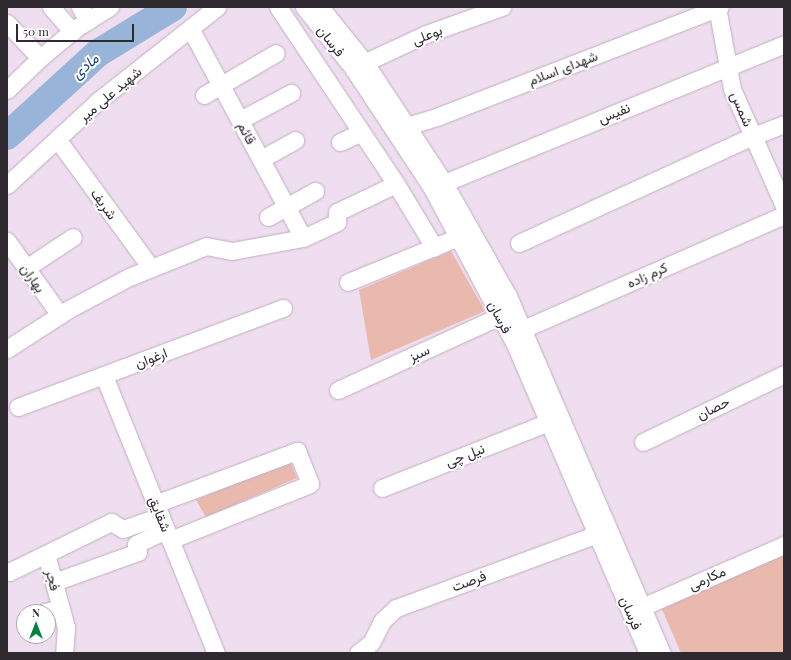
<!DOCTYPE html>
<meta charset="utf-8">
<style>
body{margin:0}
#map{position:relative;width:791px;height:660px;overflow:hidden;background:#efdef0;font-family:"Playfair Display",Vazirmatn,serif}
div>[style]{position:absolute}
.green>*{inset:0;background:#e9b9ae}
.river>*{height:28px;margin:-14px;padding:0 14px;transform-origin:14px;border-radius:14px;background:#98b5d9}
.roads{filter:drop-shadow(0 0 1px #c0afc1) drop-shadow(0 0 1px #c0afc1)}
.minor>*{height:17px;margin:-8.5px;padding:0 8.5px;transform-origin:8.5px;border-radius:8.5px;background:#fff}
span{translate:-50% -50%;white-space:nowrap;text-align:center;line-height:1.15;-webkit-text-stroke:4px #fff;paint-order:stroke}
.street-label{font-size:14px;color:#2f2930}
.water-label{font-size:15px;color:#1c4271;font-style:italic}
.frame{position:absolute;inset:0;border:8px solid #2f2930;pointer-events:none}
.north{position:absolute;left:16px;top:604px;width:40px;height:40px;box-sizing:border-box;background:#fff;border:1px solid #aca9ac;border-radius:50%;rotate:0deg;font-size:11px;font-weight:700;line-height:16px;text-align:center;color:#2f2930}
.north::after{content:'';display:block;margin:auto;width:14px;height:18px;background:#00833d;clip-path:polygon(50% 0,100% 100%,50% 72%,0 100%)}
.scale{position:absolute;left:16px;top:24px;width:118px;height:18px;box-sizing:border-box;border:2px solid #2f2930;border-top:0;padding-left:5px;font-size:12px;line-height:14px;white-space:nowrap;color:#2f2930;-webkit-text-stroke:3px #fff;paint-order:stroke}
</style>
<div id="map">
<div class="green">
<i style="clip-path:polygon(451px 251px,485px 311px,371px 360px,359px 290px)"></i>
<i style="clip-path:polygon(290px 461px,297px 478px,206px 517px,196px 500px)"></i>
<i style="clip-path:polygon(784px 554px,784px 653px,681px 653px,661px 607px)"></i>
</div>
<div class="river">
<i style="left:7px;top:136px;width:123px;rotate:-42.4deg"></i>
<i style="left:98px;top:53px;width:88px;rotate:-31.5deg"></i>
</div>
<div class="roads">
<div class="minor">
<i style="left:51px;top:7px;width:33px;rotate:49deg"></i>
<i style="left:80px;top:7px;width:16px;rotate:60deg"></i>
<i style="left:278px;top:7px;width:213px;rotate:56.3deg"></i>
<i style="left:396px;top:184px;width:74px;rotate:58.9deg"></i>
<i style="left:304px;top:7px;width:78px;rotate:51.2deg"></i>
<i style="left:353px;top:68px;width:144px;rotate:56.6deg"></i>
<i style="left:432px;top:188px;width:174px;rotate:62deg"></i>
<i style="left:514px;top:342px;width:339px;rotate:66.7deg"></i>
<i style="left:320px;top:7px;width:72px;rotate:51.2deg"></i>
<i style="left:365px;top:63px;width:144px;rotate:56.6deg"></i>
<i style="left:444px;top:183px;width:130px;rotate:60.5deg"></i>
<i style="left:508px;top:296px;width:389px;rotate:66.7deg"></i>
<i style="left:717px;top:7px;width:83px;rotate:79.6deg"></i>
<i style="left:732px;top:89px;width:128px;rotate:66deg"></i>
<i style="left:7px;top:23px;width:48px;rotate:46.7deg"></i>
<i style="left:190px;top:28px;width:238px;rotate:61.7deg"></i>
<i style="left:355px;top:67px;width:78px;rotate:-24.9deg"></i>
<i style="left:426px;top:34px;width:81px;rotate:-19.6deg"></i>
<i style="left:7px;top:90px;width:46px;rotate:-44.1deg"></i>
<i style="left:40px;top:58px;width:47px;rotate:-39.8deg"></i>
<i style="left:76px;top:28px;width:40px;rotate:-32deg"></i>
<i style="left:204px;top:95px;width:83px;rotate:-30.3deg"></i>
<i style="left:240px;top:120px;width:58px;rotate:-27.9deg"></i>
<i style="left:407px;top:126px;width:34px;rotate:-17deg"></i>
<i style="left:439px;top:116px;width:301px;rotate:-21.2deg"></i>
<i style="left:57px;top:139px;width:160px;rotate:53.9deg"></i>
<i style="left:340px;top:142px;width:23px;rotate:-25deg"></i>
<i style="left:261px;top:159px;width:39px;rotate:-29deg"></i>
<i style="left:444px;top:183px;width:367px;rotate:-22.2deg"></i>
<i style="left:7px;top:185px;width:124px;rotate:-42.7deg"></i>
<i style="left:98px;top:101px;width:152px;rotate:-38.3deg"></i>
<i style="left:268px;top:217px;width:54px;rotate:-29deg"></i>
<i style="left:7px;top:241px;width:91px;rotate:54.4deg"></i>
<i style="left:519px;top:243px;width:257px;rotate:-24.6deg"></i>
<i style="left:753px;top:136px;width:33px;rotate:-21deg"></i>
<i style="left:26px;top:268px;width:56px;rotate:-33.4deg"></i>
<i style="left:348px;top:282px;width:119px;rotate:-22.2deg"></i>
<i style="left:514px;top:333px;width:295px;rotate:-23.6deg"></i>
<i style="left:7px;top:349px;width:74px;rotate:-32.8deg"></i>
<i style="left:69px;top:309px;width:68px;rotate:-28.1deg"></i>
<i style="left:129px;top:277px;width:83px;rotate:-21.9deg"></i>
<i style="left:206px;top:246px;width:26px;rotate:11deg"></i>
<i style="left:232px;top:251px;width:72px;rotate:-10.4deg"></i>
<i style="left:303px;top:238px;width:38px;rotate:-25deg"></i>
<i style="left:337px;top:222px;width:10px;rotate:-90deg"></i>
<i style="left:337px;top:212px;width:65px;rotate:-25.4deg"></i>
<i style="left:104px;top:376px;width:299px;rotate:68deg"></i>
<i style="left:338px;top:390px;width:178px;rotate:-24.6deg"></i>
<i style="left:18px;top:407px;width:283px;rotate:-20.5deg"></i>
<i style="left:643px;top:442px;width:157px;rotate:-25.7deg"></i>
<i style="left:382px;top:488px;width:180px;rotate:-21.6deg"></i>
<i style="left:155px;top:504px;width:152px;rotate:-20.5deg"></i>
<i style="left:297px;top:451px;width:35px;rotate:68deg"></i>
<i style="left:310px;top:484px;width:151px;rotate:158.2deg"></i>
<i style="left:46px;top:554px;width:76px;rotate:74.7deg"></i>
<i style="left:66px;top:627px;width:26px;rotate:94deg"></i>
<i style="left:9px;top:572px;width:114px;rotate:-26.1deg"></i>
<i style="left:111px;top:522px;width:14px;rotate:30deg"></i>
<i style="left:123px;top:529px;width:39px;rotate:-19deg"></i>
<i style="left:54px;top:582px;width:89px;rotate:-19.7deg"></i>
<i style="left:138px;top:552px;width:8px;rotate:-104deg"></i>
<i style="left:136px;top:544px;width:33px;rotate:-25deg"></i>
<i style="left:633px;top:611px;width:165px;rotate:-23.6deg"></i>
<i style="left:45px;top:612px;width:16px;rotate:-14deg"></i>
<i style="left:358px;top:653px;width:16px;rotate:-38deg"></i>
<i style="left:371px;top:643px;width:25px;rotate:-63deg"></i>
<i style="left:382px;top:621px;width:19px;rotate:-43deg"></i>
<i style="left:396px;top:608px;width:214px;rotate:-20.2deg"></i>
</div>
</div>
<div class="street-label">
<span style="left:427px;top:35px;rotate:-22deg">بوعلی</span>
<span style="left:331px;top:41px;rotate:52deg">فرسان</span>
<span style="left:563px;top:68px;rotate:-21deg">شهدای اسلام</span>
<span style="left:110px;top:94px;rotate:-40deg">شهید علی میر</span>
<span style="left:742px;top:109px;rotate:67deg">شمس</span>
<span style="left:614px;top:113px;rotate:-22deg">نفیس</span>
<span style="left:247px;top:133px;rotate:62deg">قائم</span>
<span style="left:104px;top:204px;rotate:54deg">شریف</span>
<span style="left:647px;top:275px;rotate:-24deg">کرم زاده</span>
<span style="left:33px;top:278px;rotate:55deg">بهاران</span>
<span style="left:500px;top:317px;rotate:62deg">فرسان</span>
<span style="left:419px;top:353px;rotate:-25deg">سبز</span>
<span style="left:151px;top:358px;rotate:-21deg">ارغوان</span>
<span style="left:713px;top:408px;rotate:-26deg">حصان</span>
<span style="left:465px;top:455px;rotate:-21deg">نیل چی</span>
<span style="left:160px;top:514px;rotate:68deg">شقایق</span>
<span style="left:707px;top:578px;rotate:-24deg">مکارمی</span>
<span style="left:53px;top:580px;rotate:75deg">فجر</span>
<span style="left:469px;top:581px;rotate:-20deg">فرصت</span>
<span style="left:631px;top:613px;rotate:67deg">فرسان</span>
</div>
<div class="water-label">
<span style="left:85px;top:66px;rotate:-41deg">مادی</span>
</div>
<div class="frame"></div>
<div class="north">N</div>
<div class="scale">50 m</div>
</div>
